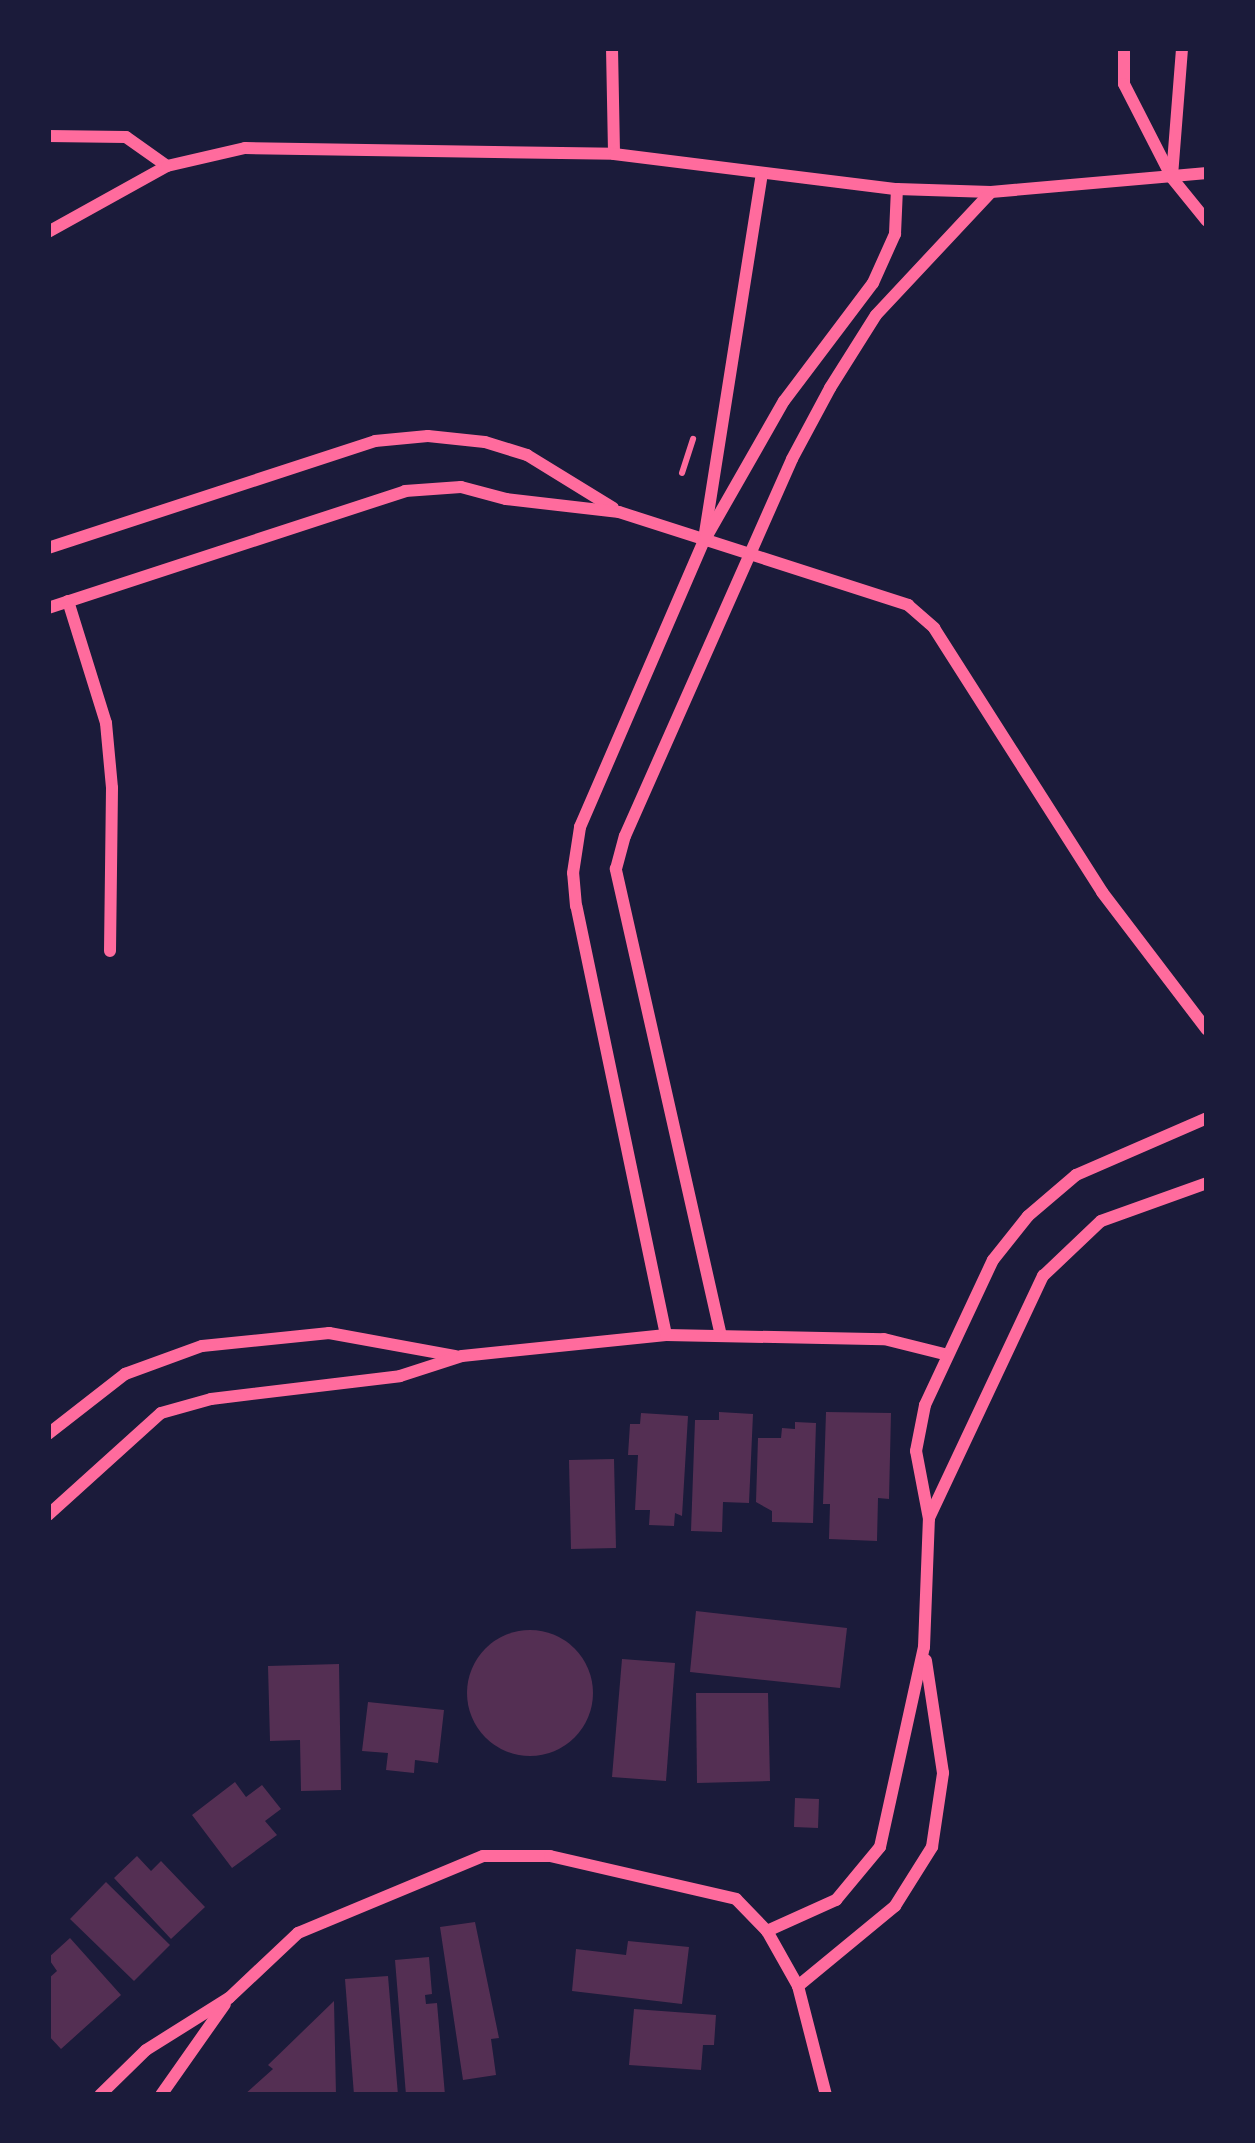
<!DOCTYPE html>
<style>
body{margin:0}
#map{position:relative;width:1255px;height:2143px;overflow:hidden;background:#1b1b3a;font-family:Barlow,sans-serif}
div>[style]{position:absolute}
.building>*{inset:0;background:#542f53}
.round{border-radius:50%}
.path>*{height:6px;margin:-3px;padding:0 3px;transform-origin:3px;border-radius:3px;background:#ff6b9d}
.minor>*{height:12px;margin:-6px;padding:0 6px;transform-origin:6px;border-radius:6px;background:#ff6b9d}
span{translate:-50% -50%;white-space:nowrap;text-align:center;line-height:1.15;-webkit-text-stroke:10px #1b1b3a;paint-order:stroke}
.frame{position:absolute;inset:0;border:51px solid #1b1b3a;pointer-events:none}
</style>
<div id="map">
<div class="building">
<i style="clip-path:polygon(719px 1412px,753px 1414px,749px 1503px,723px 1502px,722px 1532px,691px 1531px,695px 1420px,719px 1420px)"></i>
<i style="clip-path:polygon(826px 1412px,891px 1413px,889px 1499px,878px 1498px,877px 1541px,829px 1539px,830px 1504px,823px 1504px)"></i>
<i style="clip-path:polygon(641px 1413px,688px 1416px,682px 1516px,675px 1513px,674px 1526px,649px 1525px,650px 1510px,635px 1510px,638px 1455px,628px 1455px,630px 1424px,640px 1424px)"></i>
<i style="clip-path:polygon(795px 1422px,816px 1423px,813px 1523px,772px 1522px,772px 1511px,756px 1502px,758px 1438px,781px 1438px,782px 1428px,795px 1429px)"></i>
<i style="clip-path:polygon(614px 1459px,616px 1548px,571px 1549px,569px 1460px)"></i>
<i style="clip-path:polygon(696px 1611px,847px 1628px,840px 1688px,690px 1672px)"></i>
<i class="round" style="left:467px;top:1630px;width:126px;height:126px"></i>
<i style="clip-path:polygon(622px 1659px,675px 1663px,666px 1781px,612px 1777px)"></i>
<i style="clip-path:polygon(339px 1664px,341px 1790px,301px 1791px,300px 1740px,270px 1741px,268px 1666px)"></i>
<i style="clip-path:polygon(696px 1693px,768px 1693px,770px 1781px,697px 1783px)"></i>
<i style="clip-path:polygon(368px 1702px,444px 1710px,438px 1763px,415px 1760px,414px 1773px,386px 1770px,388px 1753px,362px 1751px)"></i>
<i style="clip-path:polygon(235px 1782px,246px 1797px,262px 1785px,281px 1809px,265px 1821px,277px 1835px,232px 1868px,192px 1815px)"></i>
<i style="clip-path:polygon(795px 1798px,819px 1799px,818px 1828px,794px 1827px)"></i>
<i style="clip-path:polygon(137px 1856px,151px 1871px,161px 1861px,205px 1907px,171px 1939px,114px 1878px)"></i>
<i style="clip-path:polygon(106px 1882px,170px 1945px,134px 1981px,70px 1919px)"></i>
<i style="clip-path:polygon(475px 1922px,499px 2038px,491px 2039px,496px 2075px,463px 2080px,440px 1927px)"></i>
<i style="clip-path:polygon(70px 1938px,121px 1995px,61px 2049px,48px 2035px,48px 1979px,57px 1971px,48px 1958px)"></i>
<i style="clip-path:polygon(628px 1941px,689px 1947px,682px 2004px,572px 1991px,576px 1949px,626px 1955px)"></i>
<i style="clip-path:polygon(429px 1957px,432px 1994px,425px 1995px,426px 2004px,437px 2003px,445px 2095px,406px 2095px,395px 1960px)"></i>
<i style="clip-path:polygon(388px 1976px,398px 2095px,354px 2095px,345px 1979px)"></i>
<i style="clip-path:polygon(334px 2001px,336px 2095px,244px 2095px,273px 2069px,268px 2065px)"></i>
<i style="clip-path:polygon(634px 2009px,716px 2015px,714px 2045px,703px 2045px,701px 2070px,629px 2065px)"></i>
</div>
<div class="path">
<i style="left:682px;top:473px;width:36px;rotate:-72deg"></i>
</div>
<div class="minor">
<i style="left:612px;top:48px;width:106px;rotate:88.9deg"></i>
<i style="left:1124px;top:48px;width:36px;rotate:90deg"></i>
<i style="left:1124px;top:84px;width:106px;rotate:62.9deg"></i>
<i style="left:1172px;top:178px;width:55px;rotate:50.9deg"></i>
<i style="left:48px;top:136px;width:78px;rotate:0.7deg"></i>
<i style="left:126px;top:137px;width:50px;rotate:35.3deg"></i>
<i style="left:1172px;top:176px;width:128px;rotate:-85.5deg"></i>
<i style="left:48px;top:232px;width:136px;rotate:-29deg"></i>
<i style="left:167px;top:166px;width:80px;rotate:-13deg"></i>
<i style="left:245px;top:148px;width:369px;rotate:0.9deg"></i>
<i style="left:614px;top:154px;width:285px;rotate:7.1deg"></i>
<i style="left:897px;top:189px;width:94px;rotate:1.8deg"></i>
<i style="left:991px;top:192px;width:217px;rotate:-5deg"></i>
<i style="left:705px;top:533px;width:364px;rotate:-81deg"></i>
<i style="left:48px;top:548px;width:344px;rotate:-18.1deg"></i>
<i style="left:375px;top:441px;width:53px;rotate:-5.4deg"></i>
<i style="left:428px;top:436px;width:57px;rotate:6deg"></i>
<i style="left:485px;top:442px;width:44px;rotate:17.2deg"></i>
<i style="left:527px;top:455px;width:101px;rotate:31.6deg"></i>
<i style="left:68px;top:601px;width:128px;rotate:72.7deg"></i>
<i style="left:106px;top:723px;width:65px;rotate:84.7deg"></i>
<i style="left:112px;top:788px;width:163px;rotate:90.7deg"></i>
<i style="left:48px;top:608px;width:376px;rotate:-18.1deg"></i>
<i style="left:405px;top:491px;width:56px;rotate:-4.1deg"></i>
<i style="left:461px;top:487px;width:47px;rotate:14.9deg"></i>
<i style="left:506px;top:499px;width:114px;rotate:6.6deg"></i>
<i style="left:619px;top:512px;width:304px;rotate:17.8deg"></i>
<i style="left:908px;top:605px;width:35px;rotate:41deg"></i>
<i style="left:934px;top:628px;width:313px;rotate:57.5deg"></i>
<i style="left:1102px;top:892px;width:173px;rotate:52.7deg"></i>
<i style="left:666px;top:1335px;width:438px;rotate:-101.8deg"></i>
<i style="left:576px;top:906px;width:33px;rotate:-95deg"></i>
<i style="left:573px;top:873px;width:47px;rotate:-81.3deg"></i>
<i style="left:580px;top:827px;width:312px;rotate:-66.6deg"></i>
<i style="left:704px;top:541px;width:161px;rotate:-60.3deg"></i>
<i style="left:784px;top:401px;width:148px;rotate:-53deg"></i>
<i style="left:873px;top:283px;width:54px;rotate:-65.8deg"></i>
<i style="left:895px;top:234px;width:45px;rotate:-87.5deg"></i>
<i style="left:721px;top:1336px;width:479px;rotate:-102.7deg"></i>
<i style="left:616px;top:869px;width:34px;rotate:-75deg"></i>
<i style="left:625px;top:836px;width:412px;rotate:-66.1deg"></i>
<i style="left:792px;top:459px;width:81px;rotate:-61.8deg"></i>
<i style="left:830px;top:388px;width:86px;rotate:-57.8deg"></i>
<i style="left:876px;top:315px;width:168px;rotate:-46.9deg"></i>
<i style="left:48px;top:1434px;width:98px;rotate:-37.9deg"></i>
<i style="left:125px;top:1374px;width:82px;rotate:-20deg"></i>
<i style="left:202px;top:1346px;width:128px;rotate:-5.8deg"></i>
<i style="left:329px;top:1333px;width:129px;rotate:10.3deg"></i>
<i style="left:48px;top:1515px;width:152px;rotate:-42.1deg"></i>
<i style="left:161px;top:1413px;width:52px;rotate:-15.6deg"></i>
<i style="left:211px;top:1399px;width:190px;rotate:-6.9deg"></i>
<i style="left:400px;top:1376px;width:65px;rotate:-17.9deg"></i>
<i style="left:462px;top:1356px;width:205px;rotate:-5.9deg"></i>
<i style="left:666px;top:1335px;width:218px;rotate:1.1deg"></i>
<i style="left:884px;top:1339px;width:62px;rotate:14deg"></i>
<i style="left:929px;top:1518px;width:268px;rotate:-64.8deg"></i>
<i style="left:1043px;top:1276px;width:80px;rotate:-43.5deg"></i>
<i style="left:1101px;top:1221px;width:113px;rotate:-19.7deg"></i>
<i style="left:767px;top:1931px;width:76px;rotate:-24.2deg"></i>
<i style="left:836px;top:1900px;width:69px;rotate:-50.3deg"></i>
<i style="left:880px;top:1847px;width:205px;rotate:-77.6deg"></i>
<i style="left:924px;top:1647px;width:128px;rotate:-87.8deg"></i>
<i style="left:929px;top:1519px;width:69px;rotate:-100.8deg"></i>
<i style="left:916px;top:1451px;width:47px;rotate:-78.9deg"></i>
<i style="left:925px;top:1405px;width:160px;rotate:-64.9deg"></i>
<i style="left:993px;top:1260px;width:56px;rotate:-51.5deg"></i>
<i style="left:1028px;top:1216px;width:63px;rotate:-40.5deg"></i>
<i style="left:1076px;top:1175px;width:143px;rotate:-23.5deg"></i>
<i style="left:798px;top:1986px;width:126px;rotate:-39.5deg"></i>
<i style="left:895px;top:1906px;width:70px;rotate:-57.9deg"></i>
<i style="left:932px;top:1847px;width:75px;rotate:-81.5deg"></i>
<i style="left:943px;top:1773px;width:114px;rotate:-98.6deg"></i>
<i style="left:100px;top:2095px;width:64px;rotate:-44.4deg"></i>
<i style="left:146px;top:2050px;width:98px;rotate:-32.1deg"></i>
<i style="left:229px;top:1998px;width:95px;rotate:-43.3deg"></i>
<i style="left:298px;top:1933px;width:200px;rotate:-22.6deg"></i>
<i style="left:483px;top:1856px;width:67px"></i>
<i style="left:550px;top:1856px;width:191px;rotate:13deg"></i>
<i style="left:736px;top:1899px;width:45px;rotate:45.9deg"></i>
<i style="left:767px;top:1931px;width:63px;rotate:60.6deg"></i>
<i style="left:798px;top:1986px;width:113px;rotate:75.6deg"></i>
<i style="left:161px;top:2095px;width:111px;rotate:-54.9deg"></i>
</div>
<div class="frame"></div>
</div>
